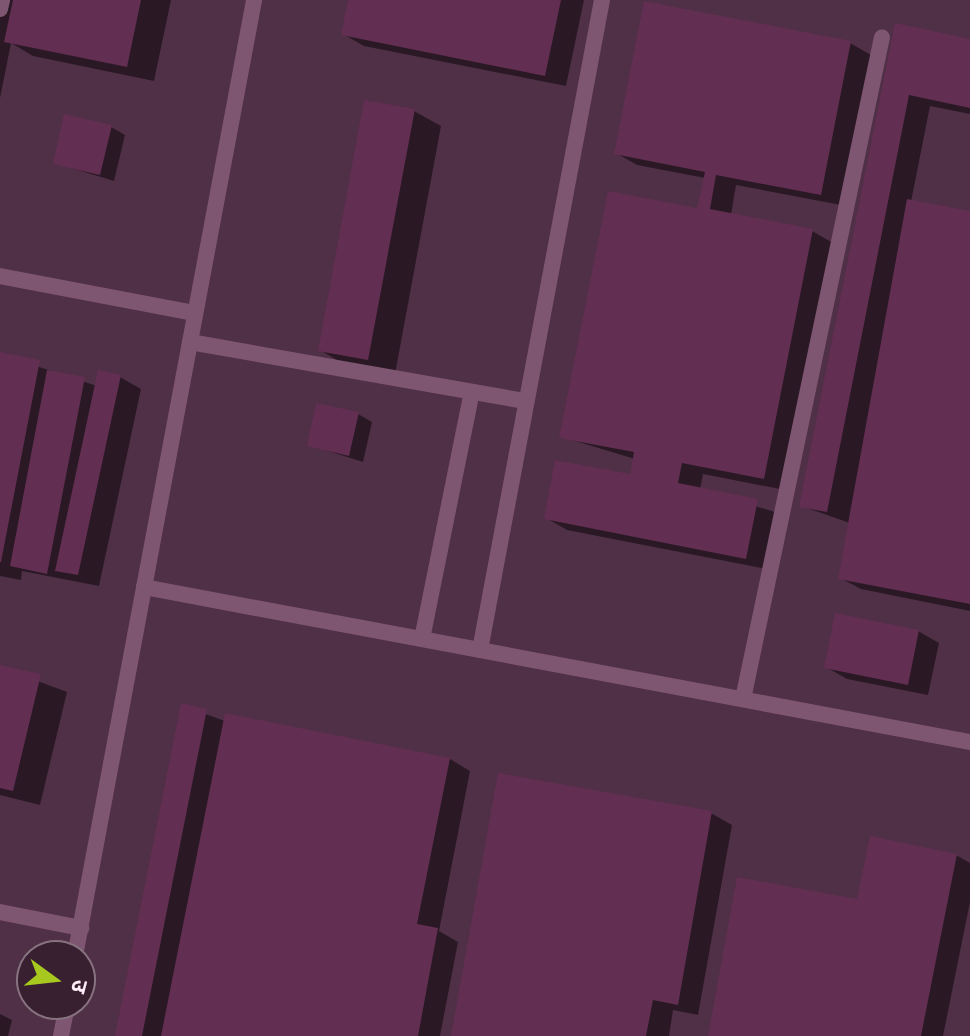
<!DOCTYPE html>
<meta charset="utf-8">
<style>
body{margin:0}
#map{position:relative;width:970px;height:1036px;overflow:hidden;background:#43293b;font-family:Overpass,"Noto Sans Devanagari",sans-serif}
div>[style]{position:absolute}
.built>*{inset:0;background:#503046}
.shadow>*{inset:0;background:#0007}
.building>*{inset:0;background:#622e52}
.service>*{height:16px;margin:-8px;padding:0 8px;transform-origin:8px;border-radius:8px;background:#7f5671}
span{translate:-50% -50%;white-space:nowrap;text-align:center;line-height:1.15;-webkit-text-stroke:7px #382030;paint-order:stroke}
.north{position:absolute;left:16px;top:940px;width:80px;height:80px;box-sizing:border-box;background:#382030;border:2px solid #87727f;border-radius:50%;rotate:105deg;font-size:22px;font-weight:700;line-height:32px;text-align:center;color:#fdecf6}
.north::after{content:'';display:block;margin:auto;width:28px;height:36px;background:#a7c81f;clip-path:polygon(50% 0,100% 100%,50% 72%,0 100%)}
</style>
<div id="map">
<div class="built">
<i style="clip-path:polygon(evenodd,0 0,970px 0,970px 1036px,0 1036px,0 0,32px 956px,80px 956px,80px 1004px,32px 1004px,32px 956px)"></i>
</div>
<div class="shadow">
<i style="clip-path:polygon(0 0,171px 0,154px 81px,33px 56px,11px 43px,0 98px)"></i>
<i style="clip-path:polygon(350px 0,584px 0,566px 86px,364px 46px,343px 34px)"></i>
<i style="clip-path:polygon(897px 25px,970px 41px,970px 114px,930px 106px,911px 202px,970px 213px,970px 611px,861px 589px,840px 578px,850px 523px,801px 506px)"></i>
<i style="clip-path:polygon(850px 43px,871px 55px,841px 205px,736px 185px,731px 215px,812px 231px,833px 243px,785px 490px,703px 474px,700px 489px,778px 513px,767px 569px,567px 530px,546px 518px,631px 477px,635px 459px,562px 437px,699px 211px,705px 178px,637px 165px,616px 153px)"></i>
<i style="clip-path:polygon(414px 111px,441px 126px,395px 374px,347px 366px,320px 350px)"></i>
<i style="clip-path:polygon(111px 127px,125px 135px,114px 181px,55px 163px)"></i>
<i style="clip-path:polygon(0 354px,97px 386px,120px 377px,141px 389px,99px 586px,22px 571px,21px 580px,0 576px)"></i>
<i style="clip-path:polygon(358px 414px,372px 422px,363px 462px,309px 445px)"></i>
<i style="clip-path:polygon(918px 631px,939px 643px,928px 695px,847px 679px,826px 667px)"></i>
<i style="clip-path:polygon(0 667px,67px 692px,40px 805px,0 795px)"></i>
<i style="clip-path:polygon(183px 706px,225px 721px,227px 715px,450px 759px,470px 771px,439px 931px,458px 942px,440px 1036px,117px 1036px)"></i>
<i style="clip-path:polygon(711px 813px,732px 825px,698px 1015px,673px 1010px,669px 1036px,453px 1036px)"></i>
<i style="clip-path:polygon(956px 855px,970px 863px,970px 902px,943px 1036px,710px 1036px,859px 902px)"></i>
<i style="clip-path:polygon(0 1014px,12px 1020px,8px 1036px,0 1036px)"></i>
</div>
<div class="building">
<i style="clip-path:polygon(13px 0,141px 0,127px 67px,4px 42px)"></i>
<i style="clip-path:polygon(348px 0,561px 0,545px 76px,341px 35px)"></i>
<i style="clip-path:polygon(644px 1px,851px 41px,821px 195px,716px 175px,710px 209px,813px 229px,764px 479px,682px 463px,678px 483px,758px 499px,746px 559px,544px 519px,555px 460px,630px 474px,634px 452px,559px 438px,608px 191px,697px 208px,705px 172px,614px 154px)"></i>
<i style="clip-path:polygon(895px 23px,970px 39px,970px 108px,909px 95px,827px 512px,799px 507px)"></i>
<i style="clip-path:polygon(364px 100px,415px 109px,368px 360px,318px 351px)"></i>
<i style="clip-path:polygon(64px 114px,112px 125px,100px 175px,53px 164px)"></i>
<i style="clip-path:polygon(907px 199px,970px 211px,970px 604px,838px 579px)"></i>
<i style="clip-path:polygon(0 352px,40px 360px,1px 562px,0 562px)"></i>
<i style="clip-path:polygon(47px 370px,85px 377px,47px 574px,10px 566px)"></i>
<i style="clip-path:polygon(98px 370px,121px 375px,78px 575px,55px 571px)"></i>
<i style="clip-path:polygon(316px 403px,359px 412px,349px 456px,307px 446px)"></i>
<i style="clip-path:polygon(835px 613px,919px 630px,908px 685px,824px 668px)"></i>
<i style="clip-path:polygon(0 665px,41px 674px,13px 791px,0 788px)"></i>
<i style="clip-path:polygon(181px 703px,207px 709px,142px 1036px,115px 1036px)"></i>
<i style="clip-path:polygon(225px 713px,450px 758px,417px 924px,438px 928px,418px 1036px,161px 1036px)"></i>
<i style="clip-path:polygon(498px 773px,712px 811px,678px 1005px,653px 1000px,646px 1036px,451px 1036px)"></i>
<i style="clip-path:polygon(870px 836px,957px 854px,921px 1036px,708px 1036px,737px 877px,857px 899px)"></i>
</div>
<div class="service">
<i style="left:0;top:9px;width:9px;rotate:-77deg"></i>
<i style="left:0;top:276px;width:197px;rotate:10.8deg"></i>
<i style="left:190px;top:342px;width:339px;rotate:10deg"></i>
<i style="left:144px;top:587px;width:840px;rotate:10.63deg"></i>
<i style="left:422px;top:639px;width:252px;rotate:-78.6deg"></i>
<i style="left:480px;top:650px;width:661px;rotate:-79.37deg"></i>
<i style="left:743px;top:699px;width:676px;rotate:-78.14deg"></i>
<i style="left:0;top:912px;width:83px;rotate:11.2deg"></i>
<i style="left:75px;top:956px;width:973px;rotate:-79.39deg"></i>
<i style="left:61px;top:1036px;width:33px;rotate:-79deg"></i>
</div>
<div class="north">उ</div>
</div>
